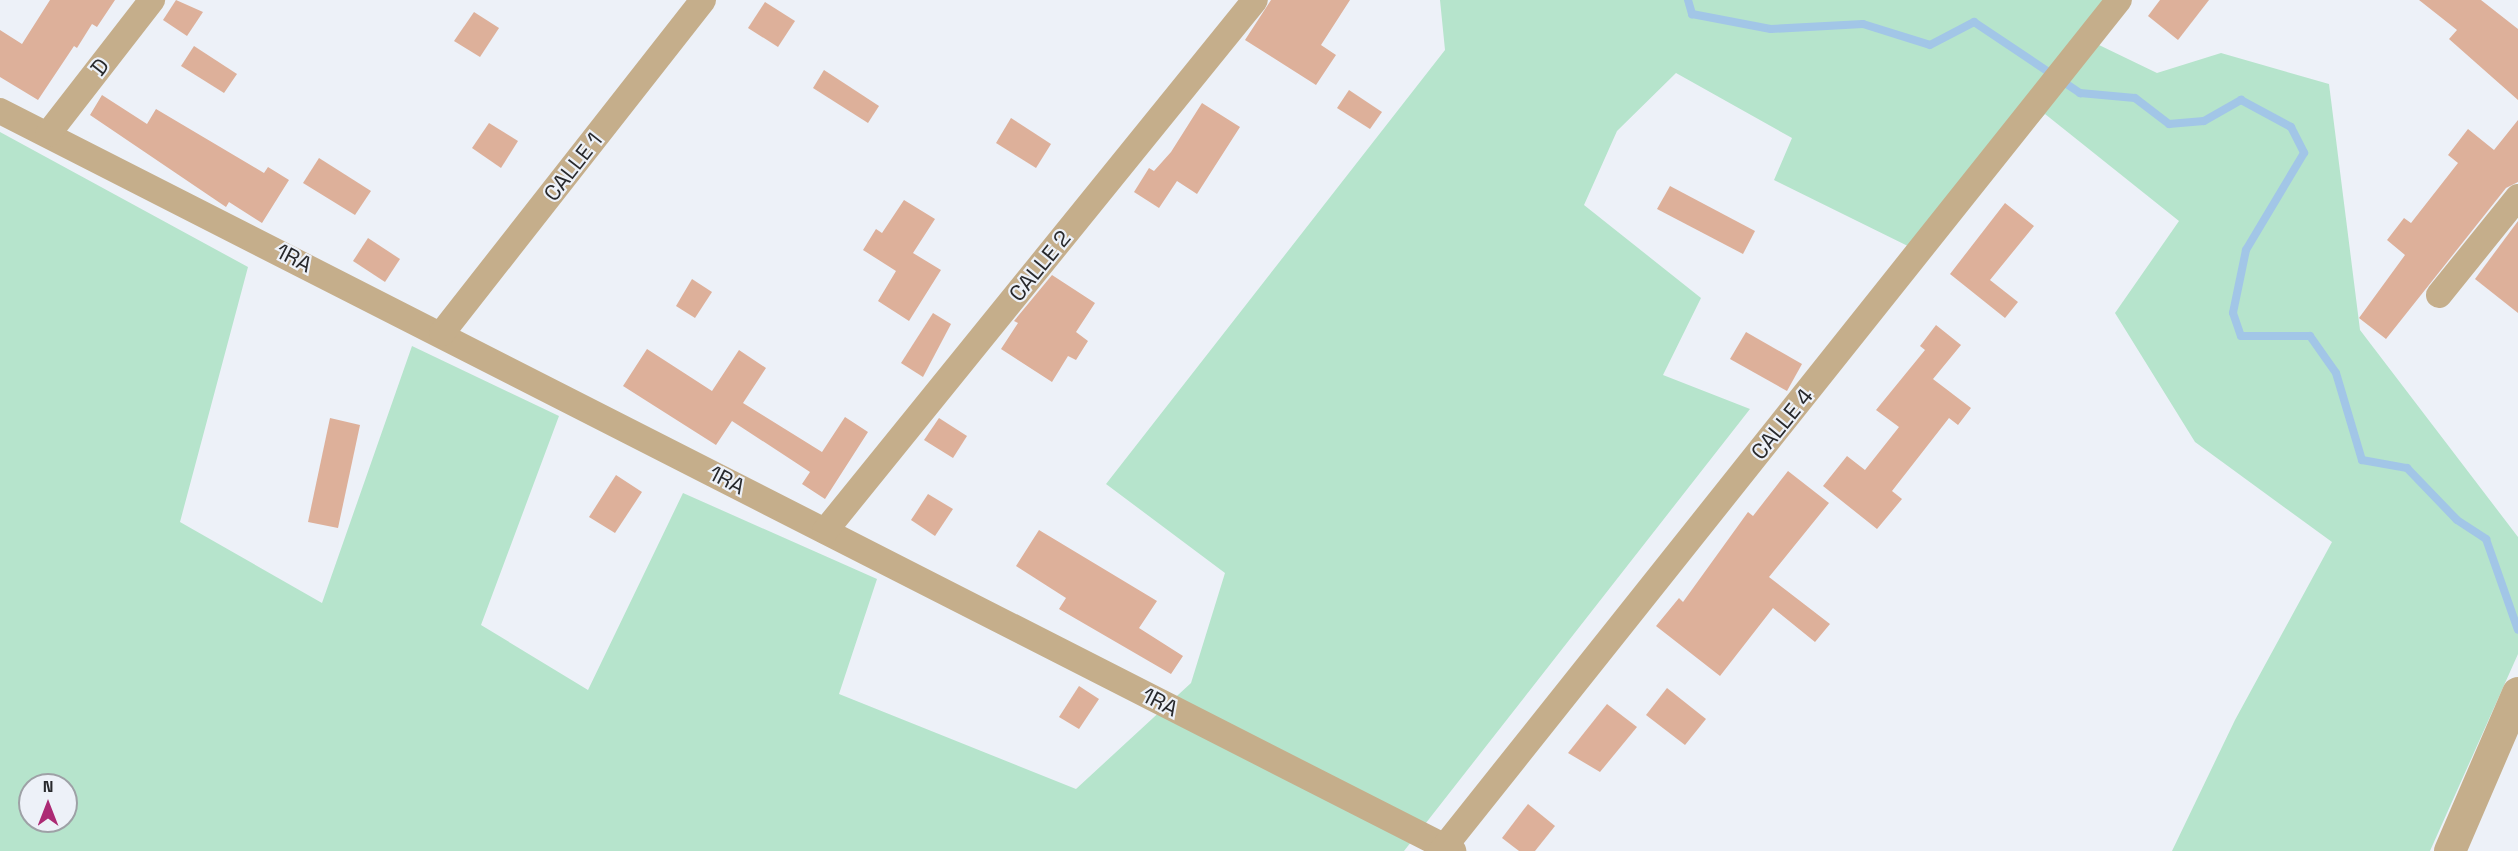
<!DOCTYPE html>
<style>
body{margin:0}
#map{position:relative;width:2518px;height:851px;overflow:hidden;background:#edf1f8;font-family:"Space Grotesk",sans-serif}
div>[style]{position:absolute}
.green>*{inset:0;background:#b6e4cc}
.stream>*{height:8px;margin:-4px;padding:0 4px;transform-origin:4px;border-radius:4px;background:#a2c6e7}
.building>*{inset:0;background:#ddb09a}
.minor>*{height:26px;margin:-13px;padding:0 13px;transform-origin:13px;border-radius:13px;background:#c5ae8b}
.tertiary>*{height:32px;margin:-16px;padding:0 16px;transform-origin:16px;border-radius:16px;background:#c5ae8b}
span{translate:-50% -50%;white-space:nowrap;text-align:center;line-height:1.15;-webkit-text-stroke:4.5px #edf1f8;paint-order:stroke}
.street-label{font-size:22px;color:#28292c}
.north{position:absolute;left:18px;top:773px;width:60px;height:60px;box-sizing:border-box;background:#edf1f8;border:2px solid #9ea1a6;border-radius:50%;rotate:0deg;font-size:16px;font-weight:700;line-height:24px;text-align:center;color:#28292c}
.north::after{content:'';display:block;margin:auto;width:21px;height:27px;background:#ac2a74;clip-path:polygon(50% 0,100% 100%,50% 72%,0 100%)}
</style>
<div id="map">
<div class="green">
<i style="clip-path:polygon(evenodd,1440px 0,2124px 0,2099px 45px,2157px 73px,2221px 53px,2329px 84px,2360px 330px,2518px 537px,2518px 654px,2430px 851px,2172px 851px,2235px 720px,2332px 542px,2195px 442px,2115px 313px,2179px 221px,2045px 114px,1922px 253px,1774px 180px,1792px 138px,1676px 73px,1617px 131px,1584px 205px,1701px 298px,1663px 375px,1750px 409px,1404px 851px,0 851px,0 132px,248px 267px,180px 522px,322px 603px,412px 346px,559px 416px,481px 625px,588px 690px,683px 493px,877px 579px,839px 694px,1076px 789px,1191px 683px,1225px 573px,1106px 484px,1445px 50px,1440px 0,30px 785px,66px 785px,66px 821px,30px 821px,30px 785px)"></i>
</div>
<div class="stream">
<i style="left:1688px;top:0;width:15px;rotate:74deg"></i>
<i style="left:1692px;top:14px;width:80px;rotate:10.8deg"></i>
<i style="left:1771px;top:29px;width:92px;rotate:-3.1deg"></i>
<i style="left:1863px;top:24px;width:70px;rotate:17.4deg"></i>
<i style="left:1930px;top:45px;width:50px;rotate:-27.6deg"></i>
<i style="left:1974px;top:22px;width:128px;rotate:33.8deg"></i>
<i style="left:2080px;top:93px;width:55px;rotate:5.2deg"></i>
<i style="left:2135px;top:98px;width:43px;rotate:37.4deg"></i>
<i style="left:2169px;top:124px;width:35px;rotate:-5deg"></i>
<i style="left:2204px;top:121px;width:43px;rotate:-29.6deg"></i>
<i style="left:2241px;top:100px;width:57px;rotate:28.4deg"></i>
<i style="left:2291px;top:127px;width:29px;rotate:63deg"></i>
<i style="left:2304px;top:153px;width:113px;rotate:120.9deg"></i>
<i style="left:2246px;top:250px;width:64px;rotate:101.7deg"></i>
<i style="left:2233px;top:313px;width:24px;rotate:71deg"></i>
<i style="left:2241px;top:336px;width:69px"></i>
<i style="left:2310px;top:336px;width:45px;rotate:54.9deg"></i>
<i style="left:2336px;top:373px;width:91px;rotate:73.4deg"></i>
<i style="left:2362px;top:460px;width:46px;rotate:10.1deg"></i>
<i style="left:2407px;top:468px;width:72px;rotate:46.1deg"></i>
<i style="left:2457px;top:520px;width:35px;rotate:33deg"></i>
<i style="left:2486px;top:539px;width:96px;rotate:70.6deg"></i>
</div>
<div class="building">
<i style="clip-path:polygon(50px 0,115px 0,97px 27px,92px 24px,77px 48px,74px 46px,38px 100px,0 77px,0 30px,22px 44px)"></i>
<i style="clip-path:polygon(176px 0,203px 12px,187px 36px,163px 20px)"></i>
<i style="clip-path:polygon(1271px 0,1350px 0,1321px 45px,1336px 55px,1316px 85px,1245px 40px)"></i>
<i style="clip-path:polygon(2160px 0,2209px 0,2178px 40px,2148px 16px)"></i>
<i style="clip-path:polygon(2419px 0,2481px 0,2518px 29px,2518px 100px,2449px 39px,2457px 30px)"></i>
<i style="clip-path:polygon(765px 2px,795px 21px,778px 47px,748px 28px)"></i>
<i style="clip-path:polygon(474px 12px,499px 28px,480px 57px,454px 41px)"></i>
<i style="clip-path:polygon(194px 46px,237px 74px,224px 93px,181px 66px)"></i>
<i style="clip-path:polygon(824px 70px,879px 106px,868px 123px,813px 88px)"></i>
<i style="clip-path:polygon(1349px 90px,1382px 112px,1370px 129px,1337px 108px)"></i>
<i style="clip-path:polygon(102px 95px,147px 124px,156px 109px,264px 173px,268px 167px,289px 180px,262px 223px,229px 202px,226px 207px,90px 115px)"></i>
<i style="clip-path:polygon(1202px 103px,1240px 127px,1197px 194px,1177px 181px,1159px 208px,1134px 192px,1149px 168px,1154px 171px,1171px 152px)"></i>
<i style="clip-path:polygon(1011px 118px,1051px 144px,1036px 168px,996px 143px)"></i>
<i style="clip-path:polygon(2518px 120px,2518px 182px,2506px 188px,2386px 339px,2359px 318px,2405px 255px,2387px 240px,2404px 218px,2411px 223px,2458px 163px,2448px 155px,2468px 129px,2494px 150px)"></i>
<i style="clip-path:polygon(489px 123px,518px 141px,501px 168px,472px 148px)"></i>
<i style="clip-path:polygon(319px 158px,371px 191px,355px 215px,303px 183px)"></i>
<i style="clip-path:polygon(1670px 186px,1755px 231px,1743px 254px,1657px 209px)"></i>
<i style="clip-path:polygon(904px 200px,935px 219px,913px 253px,941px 270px,909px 321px,878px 301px,896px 271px,863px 250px,876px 229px,882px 233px)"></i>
<i style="clip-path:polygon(2005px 203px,2034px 226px,1990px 280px,2018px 302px,2005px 318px,1950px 274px)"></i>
<i style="clip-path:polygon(2518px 221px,2518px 313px,2475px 279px)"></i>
<i style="clip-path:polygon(368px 238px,400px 259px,385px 282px,353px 261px)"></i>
<i style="clip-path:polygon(1052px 275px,1095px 303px,1076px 332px,1088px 341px,1076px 360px,1068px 356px,1052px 382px,1001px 349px,1018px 323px,1014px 321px)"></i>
<i style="clip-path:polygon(692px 279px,712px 292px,695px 318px,676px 306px)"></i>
<i style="clip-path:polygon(933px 313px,951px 324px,923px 377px,901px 363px)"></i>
<i style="clip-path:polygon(1936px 325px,1961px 345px,1933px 379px,1971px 408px,1958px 425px,1949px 418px,1892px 491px,1902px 499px,1877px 529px,1823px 486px,1847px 456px,1865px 470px,1899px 427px,1876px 410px,1925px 350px,1920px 346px)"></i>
<i style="clip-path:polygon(1746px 332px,1802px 364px,1787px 391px,1730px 359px)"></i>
<i style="clip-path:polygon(647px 349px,712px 391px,739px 350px,766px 368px,743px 403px,822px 452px,845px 417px,868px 432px,825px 499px,802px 484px,810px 472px,732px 421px,716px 445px,623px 386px)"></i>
<i style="clip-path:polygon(330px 418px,360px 425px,338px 528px,308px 522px)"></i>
<i style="clip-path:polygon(939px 418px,967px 436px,953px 458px,924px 440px)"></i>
<i style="clip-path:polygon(1788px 471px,1829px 503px,1769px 577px,1830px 624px,1815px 642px,1773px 608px,1720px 676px,1656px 626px,1679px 598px,1683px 602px,1748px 512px,1753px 516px)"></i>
<i style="clip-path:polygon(616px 475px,642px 492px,615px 533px,589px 517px)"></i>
<i style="clip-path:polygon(928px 494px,953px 509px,935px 536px,911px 520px)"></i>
<i style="clip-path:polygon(1039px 530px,1157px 601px,1139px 628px,1183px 656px,1171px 674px,1059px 609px,1066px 598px,1016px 566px)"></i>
<i style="clip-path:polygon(1079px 686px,1099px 699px,1079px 729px,1059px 717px)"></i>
<i style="clip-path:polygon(1667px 688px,1706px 719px,1685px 745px,1646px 715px)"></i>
<i style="clip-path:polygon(1607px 704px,1637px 727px,1600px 772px,1568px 753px)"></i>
<i style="clip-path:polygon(1528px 804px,1555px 826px,1535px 851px,1519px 851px,1502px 838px)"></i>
</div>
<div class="minor">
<i style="left:0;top:111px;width:1631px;rotate:26.99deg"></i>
<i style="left:48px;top:134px;width:170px;rotate:-52.2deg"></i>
<i style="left:2439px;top:295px;width:126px;rotate:-51.1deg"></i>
<i style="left:442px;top:333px;width:423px;rotate:-51.9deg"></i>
<i style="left:825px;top:531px;width:683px;rotate:-51deg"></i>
<i style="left:1441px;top:851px;width:1088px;rotate:-51.46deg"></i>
</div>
<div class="tertiary">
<i style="left:2450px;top:851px;width:172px;rotate:-66.7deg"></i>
</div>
<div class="street-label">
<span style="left:100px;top:67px;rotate:-52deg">D</span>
<span style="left:573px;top:167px;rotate:-52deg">CALLE 1</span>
<span style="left:294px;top:258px;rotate:27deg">1RA</span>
<span style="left:1040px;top:266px;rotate:-51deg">CALLE 2</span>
<span style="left:1782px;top:424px;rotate:-51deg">CALLE 4</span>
<span style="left:727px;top:480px;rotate:27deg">1RA</span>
<span style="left:1160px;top:702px;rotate:27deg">1RA</span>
</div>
<div class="north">N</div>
</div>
